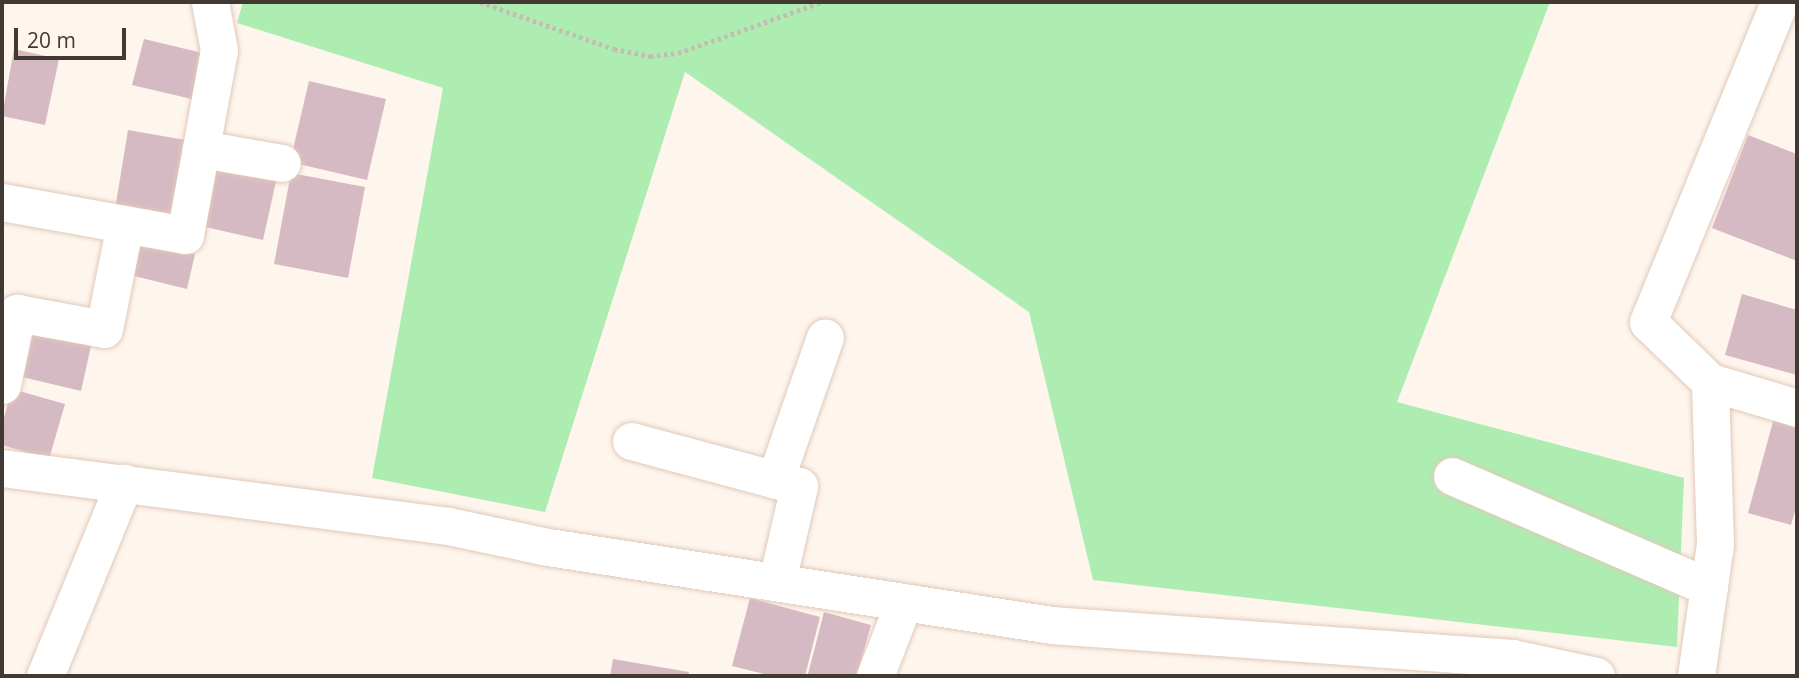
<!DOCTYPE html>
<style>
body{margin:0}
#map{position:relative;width:1799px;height:678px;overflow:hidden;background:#fef5ed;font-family:"Open Sans",sans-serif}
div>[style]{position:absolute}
.green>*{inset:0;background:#adedb2}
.building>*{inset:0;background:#d6bac3}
.path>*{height:4.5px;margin-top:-2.25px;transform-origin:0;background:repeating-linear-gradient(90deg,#c5bcb4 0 3.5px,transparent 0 7px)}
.roads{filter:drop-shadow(0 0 2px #e0c9b8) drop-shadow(0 0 2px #e0c9b8)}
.minor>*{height:37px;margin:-18.5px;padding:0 18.5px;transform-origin:18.5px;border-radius:18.5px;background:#fff}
span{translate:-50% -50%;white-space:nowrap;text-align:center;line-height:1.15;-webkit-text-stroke:5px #fef5ed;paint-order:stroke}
.frame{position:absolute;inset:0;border:4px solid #423932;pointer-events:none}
.scale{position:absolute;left:14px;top:28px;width:112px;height:32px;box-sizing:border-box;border:4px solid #423932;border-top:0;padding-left:9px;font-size:21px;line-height:24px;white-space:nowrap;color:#423932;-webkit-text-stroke:5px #fef5ed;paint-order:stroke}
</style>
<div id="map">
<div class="green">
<i style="clip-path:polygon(243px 2px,1550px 2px,1397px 402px,1684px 478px,1677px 647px,1093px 580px,1029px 312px,685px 72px,545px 512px,372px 478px,443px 88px,237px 23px)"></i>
</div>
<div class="building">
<i style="clip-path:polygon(144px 39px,211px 55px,200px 101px,132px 85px)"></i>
<i style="clip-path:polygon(14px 49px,59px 59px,45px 125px,2px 116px)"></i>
<i style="clip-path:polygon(309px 81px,386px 99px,367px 180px,290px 162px)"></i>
<i style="clip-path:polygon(128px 130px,197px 142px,184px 220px,115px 209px)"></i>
<i style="clip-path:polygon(1748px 135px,1797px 154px,1797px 261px,1712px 228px)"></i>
<i style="clip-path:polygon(215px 162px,277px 177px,263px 240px,201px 226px)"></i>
<i style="clip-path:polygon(291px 173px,365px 187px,348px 278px,274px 264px)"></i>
<i style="clip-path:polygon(131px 238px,195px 254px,187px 289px,122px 273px)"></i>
<i style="clip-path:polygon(1742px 294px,1797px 310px,1797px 375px,1725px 355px)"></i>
<i style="clip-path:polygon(30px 323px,93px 337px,81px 391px,18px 376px)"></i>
<i style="clip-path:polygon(12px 389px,65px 404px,49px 459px,2px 445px,2px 425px)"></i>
<i style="clip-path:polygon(1774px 418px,1797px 425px,1797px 504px,1791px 525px,1748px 513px)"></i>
<i style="clip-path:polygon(750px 598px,820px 617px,805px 676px,772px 676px,732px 666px)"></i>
<i style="clip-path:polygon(824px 612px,871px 625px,857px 676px,808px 674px)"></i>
<i style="clip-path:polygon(613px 659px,689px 672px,688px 676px,610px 676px)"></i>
</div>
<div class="path">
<i style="left:480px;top:2px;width:142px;rotate:19.3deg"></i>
<i style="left:614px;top:49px;width:37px;rotate:11deg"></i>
<i style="left:650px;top:56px;width:28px;rotate:-6deg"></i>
<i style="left:678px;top:53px;width:153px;rotate:-19.5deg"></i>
</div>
<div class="roads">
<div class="minor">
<i style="left:201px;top:149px;width:82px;rotate:9.8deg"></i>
<i style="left:2px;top:202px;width:186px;rotate:10.2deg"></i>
<i style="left:185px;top:235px;width:188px;rotate:-79.6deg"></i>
<i style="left:219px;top:50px;width:49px;rotate:-100.6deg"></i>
<i style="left:1710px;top:382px;width:91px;rotate:16.6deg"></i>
<i style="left:2px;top:385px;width:74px;rotate:-78.2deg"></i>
<i style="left:17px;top:313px;width:88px;rotate:10.4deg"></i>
<i style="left:104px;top:329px;width:107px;rotate:-78.7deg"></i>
<i style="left:631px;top:441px;width:174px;rotate:15deg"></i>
<i style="left:799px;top:486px;width:98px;rotate:103deg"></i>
<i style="left:2px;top:468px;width:450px;rotate:7.4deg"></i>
<i style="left:448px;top:526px;width:102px;rotate:11.9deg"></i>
<i style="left:548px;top:547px;width:510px;rotate:8.8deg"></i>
<i style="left:1052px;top:625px;width:461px;rotate:4.1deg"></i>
<i style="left:1512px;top:658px;width:86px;rotate:12.1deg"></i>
<i style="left:1452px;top:476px;width:280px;rotate:23.4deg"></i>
<i style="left:775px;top:480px;width:151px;rotate:-70.7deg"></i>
<i style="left:45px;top:676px;width:209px;rotate:-67.7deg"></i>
<i style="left:875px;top:676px;width:79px;rotate:-68.6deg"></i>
<i style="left:1696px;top:676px;width:133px;rotate:-81.8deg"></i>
<i style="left:1715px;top:544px;width:162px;rotate:-91.8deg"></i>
<i style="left:1710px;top:382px;width:86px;rotate:-135.9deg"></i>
<i style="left:1648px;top:322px;width:346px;rotate:-67.7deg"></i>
</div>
</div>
<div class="frame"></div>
<div class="scale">20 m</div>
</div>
